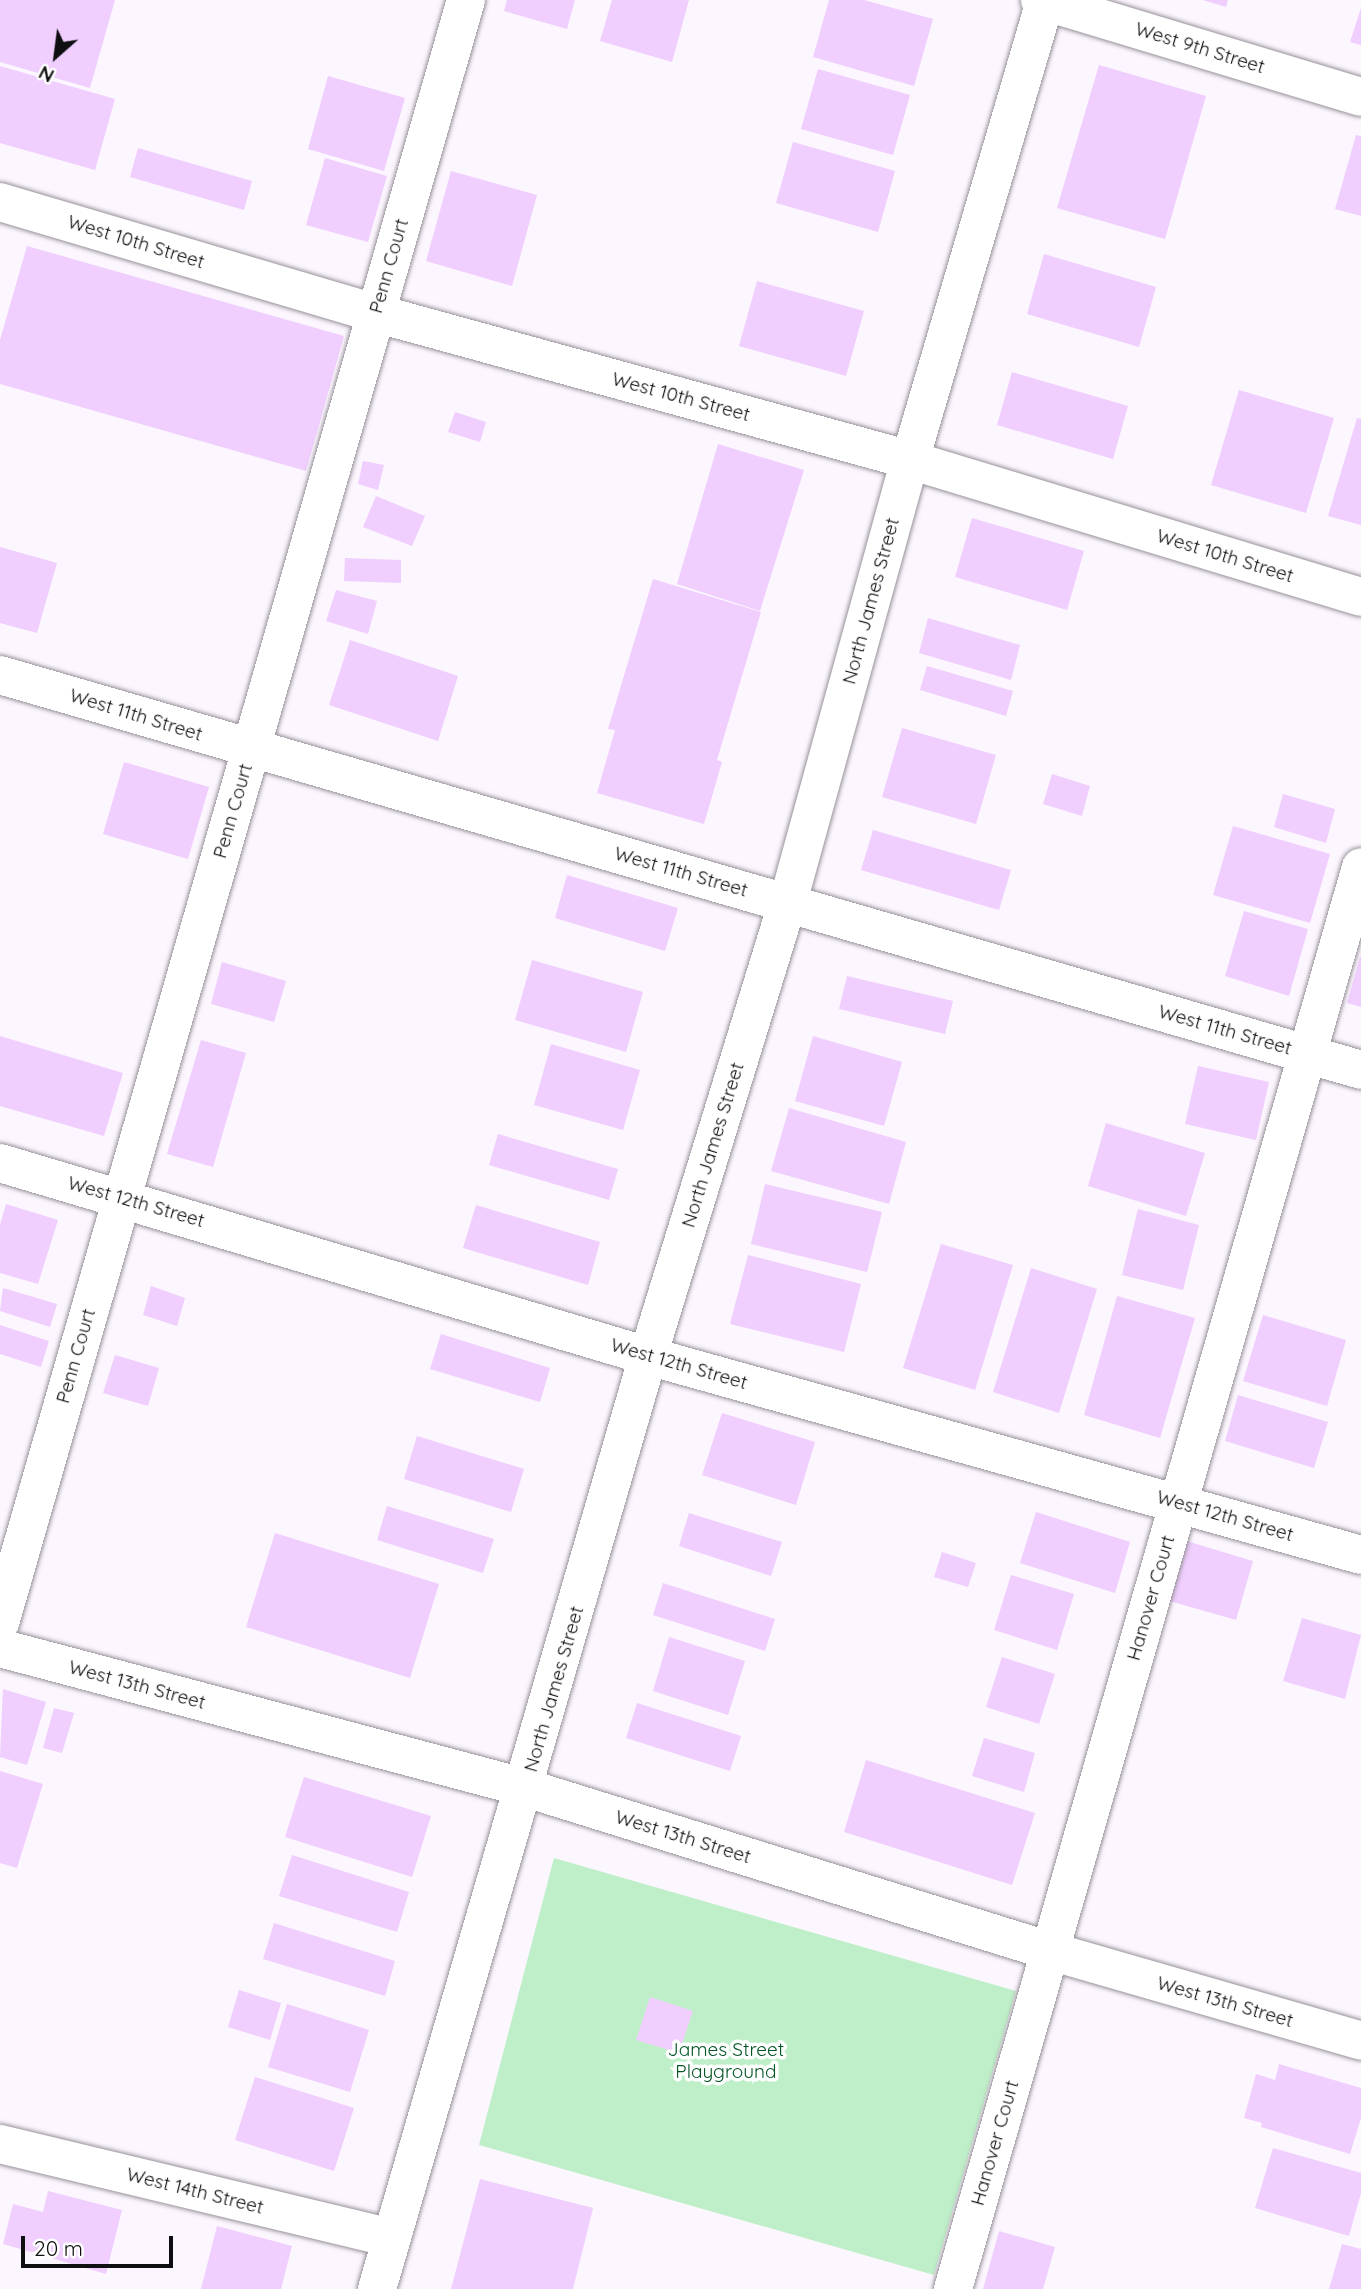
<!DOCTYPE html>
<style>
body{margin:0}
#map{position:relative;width:1361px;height:2289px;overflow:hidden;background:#fcf6fe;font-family:Quicksand,sans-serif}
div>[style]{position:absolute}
.green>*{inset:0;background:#bfefc9}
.building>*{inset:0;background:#f0cefe}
.roads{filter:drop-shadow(0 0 2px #979299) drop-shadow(0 0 2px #979299)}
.minor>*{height:38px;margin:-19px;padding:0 19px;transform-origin:19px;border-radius:19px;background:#fff}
span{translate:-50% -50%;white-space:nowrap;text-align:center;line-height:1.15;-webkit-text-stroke:7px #fff;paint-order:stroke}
.street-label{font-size:19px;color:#0f0e10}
.park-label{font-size:19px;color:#035526}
.north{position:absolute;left:21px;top:21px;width:70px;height:70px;-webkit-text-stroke:5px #fff;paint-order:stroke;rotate:208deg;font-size:19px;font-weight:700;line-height:28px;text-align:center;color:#0f0e10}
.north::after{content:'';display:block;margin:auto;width:24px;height:32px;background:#0f0e10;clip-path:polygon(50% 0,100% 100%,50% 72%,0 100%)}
.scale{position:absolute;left:21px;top:2236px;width:152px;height:32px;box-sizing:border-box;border:4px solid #0f0e10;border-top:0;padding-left:9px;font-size:21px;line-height:24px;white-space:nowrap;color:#0f0e10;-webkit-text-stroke:5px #fff;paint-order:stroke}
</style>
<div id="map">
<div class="green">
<i style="clip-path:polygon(554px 1858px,1016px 1991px,934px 2275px,479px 2145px)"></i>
</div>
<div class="building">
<i style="clip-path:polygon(0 0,115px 0,90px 88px,0 62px)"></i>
<i style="clip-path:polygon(507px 0,575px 0,567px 29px,504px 11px)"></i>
<i style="clip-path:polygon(612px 0,689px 0,672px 62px,600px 41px)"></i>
<i style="clip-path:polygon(829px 0,864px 0,933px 19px,914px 86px,813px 57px)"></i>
<i style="clip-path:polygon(1203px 0,1228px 0,1226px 7px)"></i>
<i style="clip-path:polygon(1361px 8px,1361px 45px,1350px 42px)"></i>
<i style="clip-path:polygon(1099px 65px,1206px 96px,1165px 239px,1057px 208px)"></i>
<i style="clip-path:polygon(0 66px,115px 99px,95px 170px,0 143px)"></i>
<i style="clip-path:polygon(818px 69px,910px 95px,893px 155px,801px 129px)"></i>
<i style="clip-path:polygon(328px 76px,405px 98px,384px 171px,308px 149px)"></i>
<i style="clip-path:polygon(1356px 135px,1361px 136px,1361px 216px,1335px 209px)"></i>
<i style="clip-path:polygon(793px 142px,895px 171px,878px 232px,776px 203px)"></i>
<i style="clip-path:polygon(138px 148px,252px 181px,244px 210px,130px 177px)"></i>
<i style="clip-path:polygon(325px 158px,387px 176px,368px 242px,306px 225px)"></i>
<i style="clip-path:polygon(451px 171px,537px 195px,512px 286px,426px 261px)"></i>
<i style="clip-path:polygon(27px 246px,344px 336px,306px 471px,0 384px,0 340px)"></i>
<i style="clip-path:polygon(1044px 254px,1156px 287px,1139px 347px,1027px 314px)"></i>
<i style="clip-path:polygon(757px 281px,864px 311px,846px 376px,739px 346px)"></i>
<i style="clip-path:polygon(1012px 372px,1128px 406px,1113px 459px,997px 425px)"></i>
<i style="clip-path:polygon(1239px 390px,1334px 418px,1306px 513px,1211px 485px)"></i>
<i style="clip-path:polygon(455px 412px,486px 422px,480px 442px,448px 432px)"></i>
<i style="clip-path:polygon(1357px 418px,1361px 419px,1361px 525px,1328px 516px)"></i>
<i style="clip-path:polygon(718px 444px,804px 470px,760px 611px,677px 584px)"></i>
<i style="clip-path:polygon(363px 461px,384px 465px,378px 490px,358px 484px)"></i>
<i style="clip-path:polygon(376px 496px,425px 516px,412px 546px,363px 527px)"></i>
<i style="clip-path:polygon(972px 518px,1084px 551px,1067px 610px,955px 577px)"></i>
<i style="clip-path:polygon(0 547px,57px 563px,37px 633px,0 623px)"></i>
<i style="clip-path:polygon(345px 558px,401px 560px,401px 583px,344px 581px)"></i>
<i style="clip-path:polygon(653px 579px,761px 612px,717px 760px,722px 762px,704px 824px,597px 793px,615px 730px,608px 729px)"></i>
<i style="clip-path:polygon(336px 590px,377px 601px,368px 634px,326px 621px)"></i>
<i style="clip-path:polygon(928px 618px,1020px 645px,1011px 680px,919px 653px)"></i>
<i style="clip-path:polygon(350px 640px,458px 676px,438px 741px,329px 705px)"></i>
<i style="clip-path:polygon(927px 666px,1013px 691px,1006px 716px,920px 690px)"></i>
<i style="clip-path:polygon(902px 728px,996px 755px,976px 824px,882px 797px)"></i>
<i style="clip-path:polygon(124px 762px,209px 787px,188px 859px,103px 834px)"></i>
<i style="clip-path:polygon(1052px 774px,1090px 786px,1082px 816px,1043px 804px)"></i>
<i style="clip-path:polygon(1283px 794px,1335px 809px,1326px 843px,1274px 827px)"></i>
<i style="clip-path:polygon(1233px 826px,1330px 854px,1310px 923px,1213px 895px)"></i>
<i style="clip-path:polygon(873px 830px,1011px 870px,999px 910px,861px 870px)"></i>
<i style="clip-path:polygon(567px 875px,678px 908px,665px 951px,555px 918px)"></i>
<i style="clip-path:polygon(1244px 911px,1308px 929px,1289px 996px,1225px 976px)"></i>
<i style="clip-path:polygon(1360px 957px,1361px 957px,1361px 1007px,1347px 1003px)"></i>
<i style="clip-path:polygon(532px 960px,643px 992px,626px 1052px,515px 1020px)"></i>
<i style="clip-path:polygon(222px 962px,286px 981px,274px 1022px,211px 1004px)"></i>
<i style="clip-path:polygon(847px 976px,953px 1001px,945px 1034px,839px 1009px)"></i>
<i style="clip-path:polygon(0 1036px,123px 1073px,104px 1136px,0 1106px)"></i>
<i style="clip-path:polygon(813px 1036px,902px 1062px,884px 1126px,795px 1101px)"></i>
<i style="clip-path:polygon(201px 1040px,246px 1053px,213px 1167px,167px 1154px)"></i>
<i style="clip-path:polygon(551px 1044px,640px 1070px,623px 1130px,534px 1105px)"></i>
<i style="clip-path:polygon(1198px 1066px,1269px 1082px,1256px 1140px,1185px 1124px)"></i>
<i style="clip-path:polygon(789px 1108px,906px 1142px,889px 1204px,771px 1171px)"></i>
<i style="clip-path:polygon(1106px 1123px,1205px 1153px,1186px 1216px,1088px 1186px)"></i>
<i style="clip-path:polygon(498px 1134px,618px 1169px,609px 1200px,489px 1165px)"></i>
<i style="clip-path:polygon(765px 1184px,882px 1212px,867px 1272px,751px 1244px)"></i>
<i style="clip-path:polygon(6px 1204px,58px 1220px,38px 1284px,0 1273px,0 1225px)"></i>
<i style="clip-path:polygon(476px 1205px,600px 1242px,588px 1285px,463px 1248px)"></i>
<i style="clip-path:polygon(1138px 1209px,1199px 1225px,1183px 1290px,1122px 1275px)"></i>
<i style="clip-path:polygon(941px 1244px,1013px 1265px,975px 1390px,903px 1368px)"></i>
<i style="clip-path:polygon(748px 1255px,861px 1284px,844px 1352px,730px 1324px)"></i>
<i style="clip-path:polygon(1031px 1268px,1097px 1289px,1059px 1413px,993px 1392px)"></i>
<i style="clip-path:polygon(151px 1286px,185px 1298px,177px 1326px,143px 1315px)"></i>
<i style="clip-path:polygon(3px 1288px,57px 1304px,50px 1327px,0 1311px)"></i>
<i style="clip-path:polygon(1117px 1296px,1195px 1318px,1160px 1438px,1084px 1415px)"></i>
<i style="clip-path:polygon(1263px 1315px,1346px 1340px,1327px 1406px,1243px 1381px)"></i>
<i style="clip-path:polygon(0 1325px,49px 1341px,41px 1367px,0 1354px)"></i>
<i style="clip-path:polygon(441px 1334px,550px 1368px,540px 1402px,430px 1369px)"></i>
<i style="clip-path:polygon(115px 1355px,159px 1368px,148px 1406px,103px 1393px)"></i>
<i style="clip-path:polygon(1238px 1395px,1328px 1422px,1314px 1468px,1225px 1441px)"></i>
<i style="clip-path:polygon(722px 1413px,815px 1442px,796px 1505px,702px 1475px)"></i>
<i style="clip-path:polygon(417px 1436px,524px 1469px,511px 1512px,404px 1479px)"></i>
<i style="clip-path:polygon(387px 1506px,494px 1539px,483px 1573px,377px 1540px)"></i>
<i style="clip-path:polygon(1036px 1512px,1130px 1542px,1115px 1593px,1020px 1563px)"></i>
<i style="clip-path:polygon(689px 1513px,782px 1542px,771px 1576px,679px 1546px)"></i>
<i style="clip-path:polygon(275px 1533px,439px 1584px,410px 1678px,246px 1627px)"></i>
<i style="clip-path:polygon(1183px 1540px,1253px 1561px,1236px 1620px,1166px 1600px)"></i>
<i style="clip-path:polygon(942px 1552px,976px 1563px,968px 1587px,934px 1577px)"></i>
<i style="clip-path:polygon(1011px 1575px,1074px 1594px,1057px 1650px,994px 1630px)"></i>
<i style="clip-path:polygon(663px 1583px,775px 1619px,765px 1651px,653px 1615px)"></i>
<i style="clip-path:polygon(1302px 1618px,1361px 1635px,1345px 1699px,1283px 1681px)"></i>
<i style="clip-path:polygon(669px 1637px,745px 1661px,728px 1715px,653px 1691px)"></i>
<i style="clip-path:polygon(1002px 1657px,1055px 1674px,1039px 1724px,986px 1707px)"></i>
<i style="clip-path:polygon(3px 1689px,46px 1702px,27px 1765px,0 1757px)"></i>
<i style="clip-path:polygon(637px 1703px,741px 1736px,730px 1771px,626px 1738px)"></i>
<i style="clip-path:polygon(54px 1708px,74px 1713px,62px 1753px,43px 1748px)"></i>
<i style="clip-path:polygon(984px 1738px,1035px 1753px,1024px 1792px,972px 1776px)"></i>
<i style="clip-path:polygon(866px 1760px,1035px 1813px,1012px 1885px,844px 1832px)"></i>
<i style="clip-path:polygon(0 1771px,43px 1784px,17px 1868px,0 1863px)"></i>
<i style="clip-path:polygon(304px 1777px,431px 1816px,412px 1877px,285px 1837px)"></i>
<i style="clip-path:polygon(292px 1855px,409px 1892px,397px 1932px,279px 1896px)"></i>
<i style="clip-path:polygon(274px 1923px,395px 1961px,385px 1996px,263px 1959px)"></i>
<i style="clip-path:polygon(239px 1990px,281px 2003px,270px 2040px,228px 2027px)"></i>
<i style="clip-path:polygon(650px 1997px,693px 2011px,679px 2053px,636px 2040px)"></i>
<i style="clip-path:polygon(287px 2004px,369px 2030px,350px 2092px,268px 2067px)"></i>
<i style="clip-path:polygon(1279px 2064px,1361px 2088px,1361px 2118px,1350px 2154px,1261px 2127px,1262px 2123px,1244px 2118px,1256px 2074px,1275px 2080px)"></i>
<i style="clip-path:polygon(255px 2077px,354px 2108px,334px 2171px,235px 2140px)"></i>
<i style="clip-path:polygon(1273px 2148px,1361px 2173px,1361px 2193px,1349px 2236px,1255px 2208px)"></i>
<i style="clip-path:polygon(480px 2179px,593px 2208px,573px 2289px,451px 2289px)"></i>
<i style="clip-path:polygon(48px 2191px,122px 2210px,106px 2274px,3px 2244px,13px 2204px,43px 2212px)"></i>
<i style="clip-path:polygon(217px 2226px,292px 2246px,281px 2289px,201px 2289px)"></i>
<i style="clip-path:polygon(999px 2231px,1055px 2247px,1043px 2289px,983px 2289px)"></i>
<i style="clip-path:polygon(1342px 2244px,1361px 2249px,1361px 2289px,1329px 2289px)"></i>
</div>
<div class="roads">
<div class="minor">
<i style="left:1040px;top:0;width:335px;rotate:16.8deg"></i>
<i style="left:0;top:202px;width:391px;rotate:16.5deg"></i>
<i style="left:375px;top:313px;width:555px;rotate:15.36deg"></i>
<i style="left:910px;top:460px;width:471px;rotate:16.9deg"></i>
<i style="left:0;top:675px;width:1417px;rotate:16.18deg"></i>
<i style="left:0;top:1163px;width:676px;rotate:16.59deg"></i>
<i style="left:648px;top:1356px;width:740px;rotate:15.59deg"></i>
<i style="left:0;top:1623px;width:1689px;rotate:-73.98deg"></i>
<i style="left:0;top:1648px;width:544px;rotate:14.9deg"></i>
<i style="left:526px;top:1788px;width:549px;rotate:17.28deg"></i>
<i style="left:1050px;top:1951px;width:324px;rotate:16.1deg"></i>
<i style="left:0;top:2144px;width:402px;rotate:13.5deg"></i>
<i style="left:377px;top:2289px;width:972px;rotate:-73.8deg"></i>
<i style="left:648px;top:1356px;width:475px;rotate:-72.9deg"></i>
<i style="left:788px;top:902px;width:459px;rotate:-74.6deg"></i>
<i style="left:910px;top:460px;width:479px;rotate:-73.6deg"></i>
<i style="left:953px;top:2289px;width:1479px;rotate:-73.99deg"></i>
</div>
</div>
<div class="street-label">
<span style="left:1200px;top:48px;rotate:17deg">West 9th Street</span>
<span style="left:136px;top:242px;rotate:17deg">West 10th Street</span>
<span style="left:389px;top:266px;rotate:-74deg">Penn Court</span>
<span style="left:681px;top:397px;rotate:15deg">West 10th Street</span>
<span style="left:1225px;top:556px;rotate:17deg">West 10th Street</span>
<span style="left:871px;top:601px;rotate:-75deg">North James Street</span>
<span style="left:136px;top:715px;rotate:17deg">West 11th Street</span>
<span style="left:233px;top:811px;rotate:-74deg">Penn Court</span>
<span style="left:681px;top:872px;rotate:16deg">West 11th Street</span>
<span style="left:1225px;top:1030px;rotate:16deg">West 11th Street</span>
<span style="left:713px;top:1145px;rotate:-73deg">North James Street</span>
<span style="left:136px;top:1202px;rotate:16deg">West 12th Street</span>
<span style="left:76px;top:1356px;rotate:-74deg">Penn Court</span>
<span style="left:679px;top:1364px;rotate:16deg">West 12th Street</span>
<span style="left:1225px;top:1516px;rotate:16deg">West 12th Street</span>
<span style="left:1151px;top:1598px;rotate:-74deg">Hanover Court</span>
<span style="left:137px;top:1685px;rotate:15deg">West 13th Street</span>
<span style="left:554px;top:1689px;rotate:-74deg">North James Street</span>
<span style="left:683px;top:1837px;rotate:17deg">West 13th Street</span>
<span style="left:1225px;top:2002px;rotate:16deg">West 13th Street</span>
<span style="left:995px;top:2143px;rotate:-74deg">Hanover Court</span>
<span style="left:195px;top:2191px;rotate:14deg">West 14th Street</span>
</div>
<div class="park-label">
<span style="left:726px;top:2061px">James Street<br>Playground</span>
</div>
<div class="north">N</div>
<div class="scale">20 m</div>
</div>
